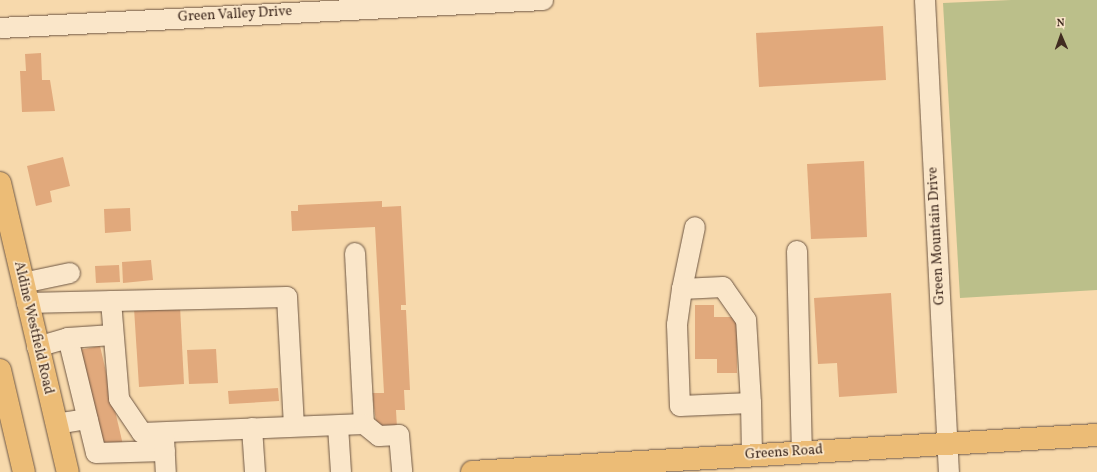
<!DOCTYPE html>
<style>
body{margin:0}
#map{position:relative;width:1097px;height:472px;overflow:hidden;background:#f7d9ac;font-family:Vollkorn,serif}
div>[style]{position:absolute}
.green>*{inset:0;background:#bbbf8a}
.building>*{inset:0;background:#e1a97c}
.roads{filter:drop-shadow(0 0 1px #6e5744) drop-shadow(0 0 1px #6e5744)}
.minor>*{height:20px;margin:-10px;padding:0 10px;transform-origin:10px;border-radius:10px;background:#fae6c9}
.major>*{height:22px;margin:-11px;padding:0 11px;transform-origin:11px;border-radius:11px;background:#ecbc76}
span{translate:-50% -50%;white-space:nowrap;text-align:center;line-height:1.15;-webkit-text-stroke:3.5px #fae6c9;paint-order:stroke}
.street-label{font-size:14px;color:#412c21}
.north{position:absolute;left:1041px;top:16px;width:40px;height:40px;-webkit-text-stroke:3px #fae6c9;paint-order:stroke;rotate:358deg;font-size:11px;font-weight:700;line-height:16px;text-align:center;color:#412c21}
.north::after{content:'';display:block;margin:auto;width:14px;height:18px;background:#412c21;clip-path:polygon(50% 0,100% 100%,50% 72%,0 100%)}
</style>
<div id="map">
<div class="green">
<i style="clip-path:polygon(1011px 0,1097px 0,1097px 290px,960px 298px,943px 3px)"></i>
</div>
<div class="building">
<i style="clip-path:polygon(883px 26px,886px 80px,759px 87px,756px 33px)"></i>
<i style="clip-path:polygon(41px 53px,42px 80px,50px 80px,55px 111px,22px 112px,20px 71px,26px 71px,25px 54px)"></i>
<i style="clip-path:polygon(63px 157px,70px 186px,50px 191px,52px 202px,36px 206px,27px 166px)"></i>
<i style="clip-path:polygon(864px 161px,867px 237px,811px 239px,807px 164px)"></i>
<i style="clip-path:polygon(382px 201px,382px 207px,401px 206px,406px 305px,401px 305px,401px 310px,406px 310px,410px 390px,404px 390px,405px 410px,396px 410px,397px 428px,377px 429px,372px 393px,384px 393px,375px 227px,292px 231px,291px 211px,298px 211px,298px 205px)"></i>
<i style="clip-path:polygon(130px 208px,131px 231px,105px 233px,104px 209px)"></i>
<i style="clip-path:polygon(151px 260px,153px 280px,123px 283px,122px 262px)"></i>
<i style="clip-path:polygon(119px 265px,120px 282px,96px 283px,95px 266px)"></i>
<i style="clip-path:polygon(891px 293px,897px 393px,839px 397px,837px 363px,818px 364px,814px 298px)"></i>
<i style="clip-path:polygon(695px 305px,714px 305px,714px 317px,737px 317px,737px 373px,717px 373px,717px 359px,695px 359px)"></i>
<i style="clip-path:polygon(180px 306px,184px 384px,139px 387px,134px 308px)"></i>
<i style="clip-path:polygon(100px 346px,123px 445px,102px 450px,79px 350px)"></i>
<i style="clip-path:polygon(216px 349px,218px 383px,189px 384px,187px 350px)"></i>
<i style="clip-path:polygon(278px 388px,279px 401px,229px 404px,228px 391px)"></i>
</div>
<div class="roads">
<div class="minor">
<i style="left:925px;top:0;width:473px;rotate:87.1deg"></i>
<i style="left:0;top:28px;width:544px;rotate:-2.95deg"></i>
<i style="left:797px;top:251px;width:201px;rotate:88.6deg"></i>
<i style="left:355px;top:253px;width:171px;rotate:87deg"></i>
<i style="left:23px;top:283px;width:48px;rotate:-12deg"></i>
<i style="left:682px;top:289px;width:63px;rotate:-78.2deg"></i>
<i style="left:111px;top:301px;width:98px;rotate:85.3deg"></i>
<i style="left:119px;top:399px;width:41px;rotate:55.9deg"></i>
<i style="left:142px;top:433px;width:222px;rotate:-2.3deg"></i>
<i style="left:364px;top:424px;width:19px;rotate:39deg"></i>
<i style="left:379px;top:436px;width:20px;rotate:-3deg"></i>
<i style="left:399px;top:435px;width:37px;rotate:85deg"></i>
<i style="left:27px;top:303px;width:260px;rotate:-1.3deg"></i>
<i style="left:287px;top:297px;width:129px;rotate:86.9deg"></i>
<i style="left:68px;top:338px;width:118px;rotate:76.3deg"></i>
<i style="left:96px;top:453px;width:69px;rotate:-1.7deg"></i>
<i style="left:37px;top:347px;width:32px;rotate:-16deg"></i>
<i style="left:68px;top:338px;width:45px;rotate:-3.8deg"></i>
<i style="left:751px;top:403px;width:83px;rotate:-93.4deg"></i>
<i style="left:746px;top:320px;width:40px;rotate:-124.9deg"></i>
<i style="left:723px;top:287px;width:41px;rotate:177.2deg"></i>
<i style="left:682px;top:289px;width:36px;rotate:98deg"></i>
<i style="left:677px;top:325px;width:81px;rotate:87.9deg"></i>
<i style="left:680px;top:406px;width:71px;rotate:-2.4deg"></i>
<i style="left:751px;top:403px;width:52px;rotate:88.9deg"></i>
<i style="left:56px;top:424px;width:32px;rotate:-9deg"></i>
<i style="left:338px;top:426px;width:46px;rotate:86.3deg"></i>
<i style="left:252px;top:428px;width:44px;rotate:86.1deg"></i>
<i style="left:164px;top:438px;width:34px;rotate:87deg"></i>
</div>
<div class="major">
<i style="left:0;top:183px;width:297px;rotate:76.8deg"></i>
<i style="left:0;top:370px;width:105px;rotate:76.8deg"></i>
<i style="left:472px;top:472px;width:626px;rotate:-3.39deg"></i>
</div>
</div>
<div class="street-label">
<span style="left:235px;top:15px;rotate:-3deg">Green Valley Drive</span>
<span style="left:937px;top:236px;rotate:-93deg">Green Mountain Drive</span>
<span style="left:33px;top:328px;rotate:77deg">Aldine Westfield Road</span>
<span style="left:784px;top:453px;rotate:-4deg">Greens Road</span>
</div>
<div class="north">N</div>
</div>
